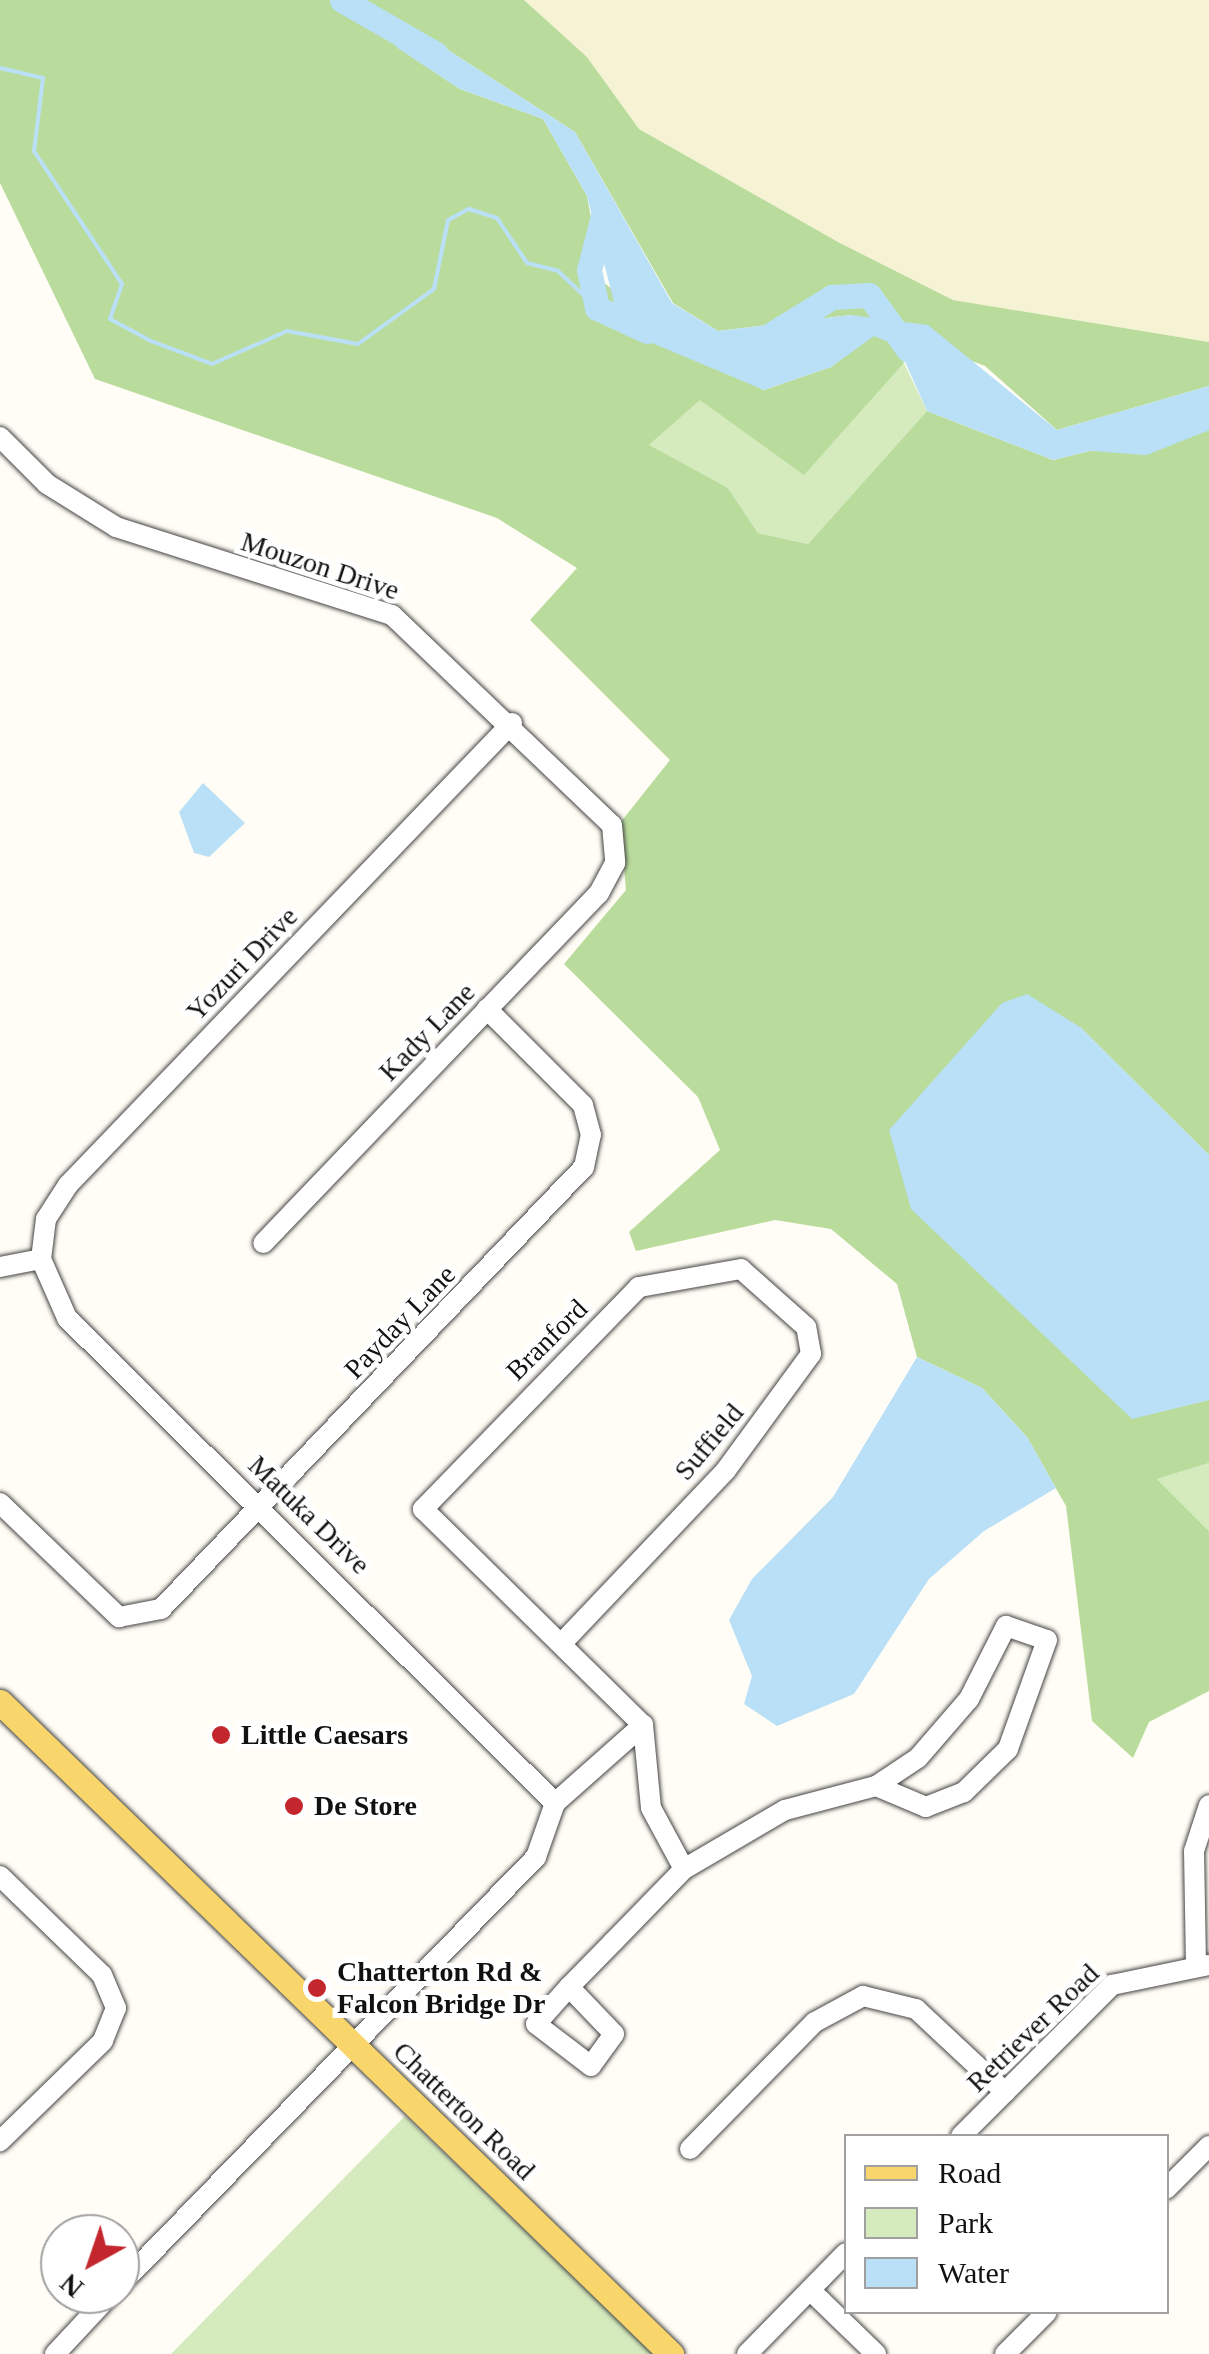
<!DOCTYPE html>
<style>
body{margin:0}
#map{position:relative;width:1209px;height:2354px;overflow:hidden;background:#fffdf5;font-family:Georgia,serif}
div>[style]{position:absolute}
.farmland>*{inset:0;background:#f6f3d4}
.green>*{inset:0;background:#d5ebbd}
.forest>*{inset:0;background:#b9dc9c}
.water>*{inset:0;background:#b9e0f7}
.stream>*{height:4px;margin:-2px;padding:0 2px;transform-origin:2px;border-radius:2px;background:#b9e0f7}
.river>*{height:25px;margin:-12.5px;padding:0 12.5px;transform-origin:12.5px;border-radius:12.5px;background:#b9e0f7}
.roads{filter:drop-shadow(0 0 2px #444) drop-shadow(0 0 2px #444)}
.minor>*{height:20px;margin:-10px;padding:0 10px;transform-origin:10px;border-radius:10px;background:#fff}
.major>*{height:25px;margin:-12.5px;padding:0 12.5px;transform-origin:12.5px;border-radius:12.5px;background:#f9d66b}
.dots>*{width:28px;height:28px;translate:-50% -50%;box-sizing:border-box;border:5px solid #fff;border-radius:50%}
span{translate:-50% -50%;white-space:nowrap;text-align:center;line-height:1.15;-webkit-text-stroke:10px #fff;paint-order:stroke}
.street-label{font-size:28px;color:#111}
.poi-label{font-size:28px;color:#111;font-weight:700}
.left{translate:0 -50%;text-align:left}
.legend{position:absolute;left:844px;top:2134px;width:325px;height:180px;box-sizing:border-box;background:#fff;border:2px solid #a0a0a0;margin:0;padding:12px 18px;list-style:none;font-size:30px;color:#111}
.legend li{display:flex;align-items:center;gap:20px;height:50px}
.legend b{width:50px;border:2px solid #a0a0a0}
.north{position:absolute;left:40px;top:2214px;width:100px;height:100px;box-sizing:border-box;background:#fff;border:2px solid #a0a0a0;border-radius:50%;rotate:220deg;font-size:28px;font-weight:700;line-height:40px;text-align:center;color:#111}
.north::after{content:'';display:block;margin:auto;width:35px;height:45px;background:#c4262e;clip-path:polygon(50% 0,100% 100%,50% 72%,0 100%)}
</style>
<div id="map">
<div class="farmland">
<i style="clip-path:polygon(524px 0,1209px 0,1209px 342px,953px 300px,838px 242px,639px 129px,587px 57px)"></i>
</div>
<div class="green">
<i style="clip-path:polygon(904px 363px,927px 411px,808px 544px,758px 533px,728px 488px,648px 446px,700px 399px,804px 474px)"></i>
<i style="clip-path:polygon(1209px 1463px,1209px 1531px,1157px 1479px)"></i>
<i style="clip-path:polygon(405px 2116px,654px 2354px,171px 2354px)"></i>
</div>
<div class="forest">
<i style="clip-path:polygon(0 0,524px 0,587px 57px,639px 129px,838px 242px,953px 300px,1209px 342px,1209px 386px,1057px 430px,985px 366px,851px 315px,718px 331px,673px 303px,575px 132px,417px 30px,397px 47px,460px 89px,543px 119px,587px 196px,603px 282px,702px 360px,764px 390px,831px 367px,873px 335px,898px 346px,904px 363px,804px 475px,700px 400px,649px 445px,728px 488px,758px 533px,808px 544px,927px 411px,1053px 460px,1209px 422px,1209px 1155px,1080px 1027px,1071px 1353px,1132px 1418px,1209px 1400px,1209px 1463px,1157px 1479px,1209px 1531px,1209px 1691px,1149px 1722px,1133px 1758px,1092px 1721px,1066px 1506px,1027px 1437px,982px 1388px,917px 1357px,897px 1284px,831px 1229px,775px 1220px,636px 1251px,629px 1232px,720px 1150px,698px 1097px,564px 964px,626px 890px,620px 823px,670px 760px,530px 620px,577px 568px,497px 518px,95px 379px,0 183px)"></i>
</div>
<div class="water">
<i style="clip-path:polygon(417px 30px,575px 132px,672px 303px,718px 331px,851px 315px,928px 325px,1057px 430px,1209px 386px,1209px 422px,1053px 460px,927px 411px,898px 346px,874px 336px,831px 367px,764px 390px,621px 330px,587px 196px,543px 119px,460px 89px,396px 47px)"></i>
<i style="clip-path:polygon(203px 783px,245px 823px,209px 857px,194px 853px,179px 812px)"></i>
<i style="clip-path:polygon(1027px 994px,1080px 1027px,1209px 1155px,1209px 1400px,1132px 1419px,911px 1209px,889px 1130px,1002px 1003px)"></i>
<i style="clip-path:polygon(917px 1357px,982px 1388px,1027px 1437px,1056px 1488px,984px 1531px,929px 1579px,854px 1694px,777px 1726px,744px 1704px,752px 1676px,729px 1620px,752px 1579px,833px 1497px)"></i>
</div>
<div class="stream">
<i style="left:0;top:68px;width:44px;rotate:13.1deg"></i>
<i style="left:43px;top:78px;width:74px;rotate:97deg"></i>
<i style="left:34px;top:151px;width:159px;rotate:56.5deg"></i>
<i style="left:122px;top:284px;width:37px;rotate:109deg"></i>
<i style="left:110px;top:319px;width:47px;rotate:28.2deg"></i>
<i style="left:151px;top:341px;width:65px;rotate:20.7deg"></i>
<i style="left:212px;top:364px;width:82px;rotate:-23.7deg"></i>
<i style="left:287px;top:331px;width:72px;rotate:10.4deg"></i>
<i style="left:358px;top:344px;width:94px;rotate:-35.9deg"></i>
<i style="left:434px;top:289px;width:70px;rotate:-78.5deg"></i>
<i style="left:448px;top:220px;width:24px;rotate:-28deg"></i>
<i style="left:469px;top:209px;width:29px;rotate:18deg"></i>
<i style="left:497px;top:218px;width:54px;rotate:56.3deg"></i>
<i style="left:527px;top:263px;width:32px;rotate:14deg"></i>
<i style="left:558px;top:271px;width:54px;rotate:43.5deg"></i>
</div>
<div class="river">
<i style="left:342px;top:0;width:108px;rotate:29.9deg"></i>
<i style="left:603px;top:216px;width:56px;rotate:104.5deg"></i>
<i style="left:589px;top:270px;width:39px;rotate:78deg"></i>
<i style="left:597px;top:308px;width:55px;rotate:24.7deg"></i>
<i style="left:764px;top:339px;width:80px;rotate:-31.7deg"></i>
<i style="left:832px;top:297px;width:37px;rotate:-3deg"></i>
<i style="left:869px;top:295px;width:67px;rotate:54.2deg"></i>
<i style="left:1081px;top:437px;width:63px;rotate:4.5deg"></i>
<i style="left:1144px;top:442px;width:70px;rotate:-21.8deg"></i>
</div>
<div class="roads">
<div class="minor">
<i style="left:0;top:437px;width:66px;rotate:45deg"></i>
<i style="left:47px;top:484px;width:81px;rotate:31.9deg"></i>
<i style="left:116px;top:527px;width:290px;rotate:17.7deg"></i>
<i style="left:392px;top:615px;width:304px;rotate:43.7deg"></i>
<i style="left:612px;top:825px;width:38px;rotate:85deg"></i>
<i style="left:615px;top:863px;width:34px;rotate:118deg"></i>
<i style="left:599px;top:893px;width:485px;rotate:133.8deg"></i>
<i style="left:512px;top:723px;width:641px;rotate:133.86deg"></i>
<i style="left:68px;top:1185px;width:40px;rotate:122.9deg"></i>
<i style="left:46px;top:1219px;width:40px;rotate:97.1deg"></i>
<i style="left:41px;top:1259px;width:64px;rotate:66.2deg"></i>
<i style="left:67px;top:1318px;width:688px;rotate:44.82deg"></i>
<i style="left:0;top:1267px;width:42px;rotate:-11deg"></i>
<i style="left:0;top:1503px;width:165px;rotate:43.8deg"></i>
<i style="left:119px;top:1617px;width:43px;rotate:-10.8deg"></i>
<i style="left:161px;top:1609px;width:612px;rotate:-46.26deg"></i>
<i style="left:584px;top:1167px;width:33px;rotate:-78deg"></i>
<i style="left:591px;top:1135px;width:31px;rotate:-105deg"></i>
<i style="left:583px;top:1105px;width:136px;rotate:-135deg"></i>
<i style="left:562px;top:1643px;width:238px;rotate:-46.5deg"></i>
<i style="left:726px;top:1470px;width:144px;rotate:-53.8deg"></i>
<i style="left:811px;top:1354px;width:27px;rotate:-100deg"></i>
<i style="left:806px;top:1327px;width:87px;rotate:-138.3deg"></i>
<i style="left:741px;top:1269px;width:104px;rotate:170deg"></i>
<i style="left:639px;top:1287px;width:310px;rotate:134.2deg"></i>
<i style="left:423px;top:1509px;width:308px;rotate:44.5deg"></i>
<i style="left:643px;top:1725px;width:83px;rotate:84.5deg"></i>
<i style="left:651px;top:1808px;width:69px;rotate:61.6deg"></i>
<i style="left:555px;top:1803px;width:118px;rotate:-41.6deg"></i>
<i style="left:0;top:1876px;width:142px;rotate:44.1deg"></i>
<i style="left:102px;top:1975px;width:36px;rotate:67deg"></i>
<i style="left:116px;top:2008px;width:35px;rotate:112deg"></i>
<i style="left:103px;top:2041px;width:144px;rotate:135.8deg"></i>
<i style="left:1196px;top:1965px;width:114px;rotate:-91deg"></i>
<i style="left:1194px;top:1851px;width:48px;rotate:-71.9deg"></i>
<i style="left:569px;top:1987px;width:65px;rotate:46.2deg"></i>
<i style="left:614px;top:2034px;width:39px;rotate:126deg"></i>
<i style="left:591px;top:2066px;width:69px;rotate:-142.6deg"></i>
<i style="left:536px;top:2024px;width:50px;rotate:-48.3deg"></i>
<i style="left:569px;top:1987px;width:64px;rotate:-45.6deg"></i>
<i style="left:614px;top:1941px;width:100px;rotate:-45.8deg"></i>
<i style="left:684px;top:1869px;width:117px;rotate:-30.3deg"></i>
<i style="left:785px;top:1810px;width:94px;rotate:-14.8deg"></i>
<i style="left:876px;top:1786px;width:50px;rotate:-33.7deg"></i>
<i style="left:918px;top:1758px;width:78px;rotate:-49.2deg"></i>
<i style="left:969px;top:1699px;width:82px;rotate:-63.1deg"></i>
<i style="left:1006px;top:1626px;width:43px;rotate:18.9deg"></i>
<i style="left:1047px;top:1640px;width:116px;rotate:109.7deg"></i>
<i style="left:1008px;top:1749px;width:62px;rotate:135.7deg"></i>
<i style="left:964px;top:1792px;width:41px;rotate:158.5deg"></i>
<i style="left:926px;top:1807px;width:54px;rotate:-157.2deg"></i>
<i style="left:961px;top:2136px;width:214px;rotate:-45deg"></i>
<i style="left:1112px;top:1985px;width:99px;rotate:-11.7deg"></i>
<i style="left:690px;top:2149px;width:178px;rotate:-45.5deg"></i>
<i style="left:815px;top:2022px;width:55px;rotate:-28.4deg"></i>
<i style="left:863px;top:1996px;width:55px;rotate:13.8deg"></i>
<i style="left:916px;top:2009px;width:122px;rotate:43deg"></i>
<i style="left:1166px;top:2189px;width:61px;rotate:-45deg"></i>
<i style="left:120px;top:2285px;width:597px;rotate:-45.81deg"></i>
<i style="left:536px;top:1857px;width:57px;rotate:-70.6deg"></i>
<i style="left:810px;top:2290px;width:92px;rotate:44.1deg"></i>
<i style="left:55px;top:2354px;width:82px;rotate:-47deg"></i>
<i style="left:747px;top:2354px;width:141px;rotate:-45.6deg"></i>
<i style="left:1005px;top:2354px;width:59px;rotate:-45deg"></i>
</div>
<div class="major">
<i style="left:0;top:1702px;width:936px;rotate:44.18deg"></i>
</div>
</div>
<div class="dots">
<i style="left:221px;top:1735px;background:#c4262e"></i>
<i style="left:294px;top:1806px;background:#c4262e"></i>
<i style="left:317px;top:1988px;background:#c4262e"></i>
</div>
<div class="street-label">
<span style="left:320px;top:566px;rotate:18deg">Mouzon Drive</span>
<span style="left:242px;top:964px;rotate:-46deg">Yozuri Drive</span>
<span style="left:427px;top:1032px;rotate:-46deg">Kady Lane</span>
<span style="left:400px;top:1322px;rotate:-46deg">Payday Lane</span>
<span style="left:547px;top:1340px;rotate:-45deg">Branford</span>
<span style="left:709px;top:1442px;rotate:-50deg">Suffield</span>
<span style="left:309px;top:1515px;rotate:44deg">Matuka Drive</span>
<span style="left:1033px;top:2028px;rotate:-44deg">Retriever Road</span>
<span style="left:464px;top:2111px;rotate:44deg">Chatterton Road</span>
</div>
<div class="poi-label">
<span class="left" style="left:241px;top:1735px">Little Caesars</span>
<span class="left" style="left:314px;top:1806px">De Store</span>
<span class="left" style="left:337px;top:1988px">Chatterton Rd &amp;<br>Falcon Bridge Dr</span>
</div>
<ul class="legend">
<li><b style="height:12px;background:#f9d66b"></b>Road</li>
<li><b style="height:28px;background:#d5ebbd"></b>Park</li>
<li><b style="height:28px;background:#b9e0f7"></b>Water</li>
</ul>
<div class="north">N</div>
</div>
